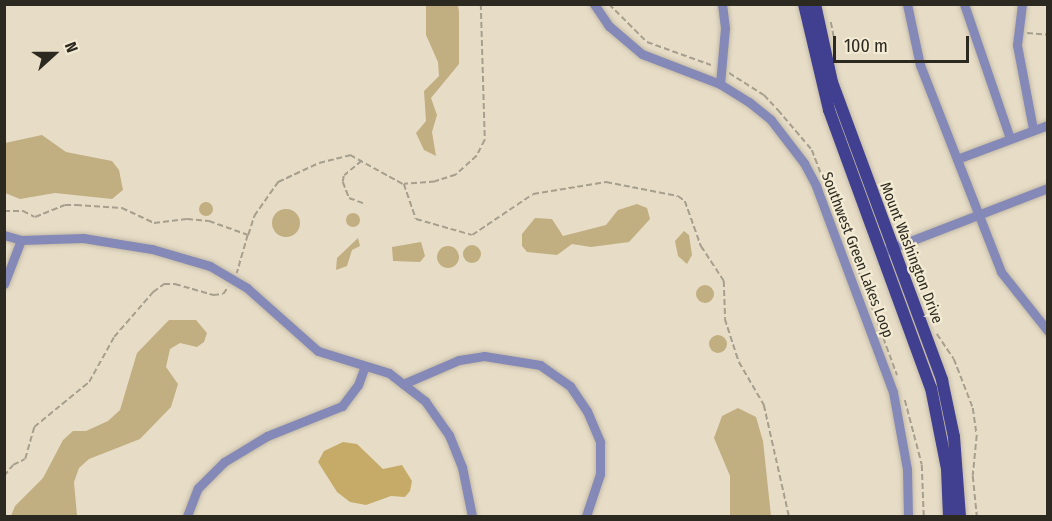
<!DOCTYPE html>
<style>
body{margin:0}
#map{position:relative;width:1052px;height:521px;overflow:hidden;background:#e7ddc7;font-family:"Fira Sans Condensed",sans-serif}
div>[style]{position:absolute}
.green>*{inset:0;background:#c1ae81}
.round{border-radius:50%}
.water>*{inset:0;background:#c6ab68}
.path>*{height:1.5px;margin-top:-0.75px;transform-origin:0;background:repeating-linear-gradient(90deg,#a69f8d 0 6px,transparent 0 9px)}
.roads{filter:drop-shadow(0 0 2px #c2b9a6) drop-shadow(0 0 2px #c2b9a6)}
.minor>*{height:9px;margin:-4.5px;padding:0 4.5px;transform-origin:4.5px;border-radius:4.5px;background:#8589b7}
.major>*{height:12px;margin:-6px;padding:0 6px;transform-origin:6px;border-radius:6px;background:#413f8f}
span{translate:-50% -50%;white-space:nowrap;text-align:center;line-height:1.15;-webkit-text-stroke:4.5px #f4ebd4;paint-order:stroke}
.street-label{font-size:15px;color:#2c2920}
.frame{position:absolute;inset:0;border:6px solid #2c2920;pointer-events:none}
.north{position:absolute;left:24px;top:24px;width:60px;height:60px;-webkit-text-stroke:4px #f4ebd4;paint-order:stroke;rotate:69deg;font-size:16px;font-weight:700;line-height:24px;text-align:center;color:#2c2920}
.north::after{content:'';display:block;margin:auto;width:21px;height:27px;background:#2c2920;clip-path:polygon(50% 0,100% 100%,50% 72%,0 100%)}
.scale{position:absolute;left:833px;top:36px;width:136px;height:27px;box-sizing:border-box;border:3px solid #2c2920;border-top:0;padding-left:8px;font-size:18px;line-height:21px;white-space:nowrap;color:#2c2920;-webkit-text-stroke:4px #f4ebd4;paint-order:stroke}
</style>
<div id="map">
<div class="green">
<i style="clip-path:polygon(426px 5px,458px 5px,459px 12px,459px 64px,431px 98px,437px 115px,432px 132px,436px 156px,424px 150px,416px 133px,426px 121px,424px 91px,439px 76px,438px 62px,426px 35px)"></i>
<i style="clip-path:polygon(42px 135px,66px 152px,112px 161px,119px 170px,123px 190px,112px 199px,55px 193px,20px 199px,5px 193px,5px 143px)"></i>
<i class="round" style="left:199px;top:202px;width:14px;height:14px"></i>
<i style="clip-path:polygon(637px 204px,647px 208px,650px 219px,629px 242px,591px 247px,572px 244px,557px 255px,527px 252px,522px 246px,522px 234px,535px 218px,552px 219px,563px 236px,606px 225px,618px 210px)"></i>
<i class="round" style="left:272px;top:209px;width:28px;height:28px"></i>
<i class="round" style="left:346px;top:213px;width:14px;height:14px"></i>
<i style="clip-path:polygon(684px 231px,689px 235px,692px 255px,687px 264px,678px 256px,675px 241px)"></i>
<i style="clip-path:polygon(358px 238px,360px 246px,352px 250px,347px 266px,336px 270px,337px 258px)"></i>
<i style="clip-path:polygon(421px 242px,425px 256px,420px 262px,393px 261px,392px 247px)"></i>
<i class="round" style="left:463px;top:245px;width:18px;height:18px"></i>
<i class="round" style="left:437px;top:246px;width:22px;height:22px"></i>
<i class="round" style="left:696px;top:285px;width:18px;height:18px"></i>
<i style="clip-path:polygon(169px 320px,196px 320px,207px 333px,204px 342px,197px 347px,180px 343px,170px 349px,166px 367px,178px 384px,171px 407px,140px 439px,89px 459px,79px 468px,74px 482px,77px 516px,11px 516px,15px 506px,43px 478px,63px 440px,73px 431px,86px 431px,108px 421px,120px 410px,137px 353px)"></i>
<i class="round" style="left:709px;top:335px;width:18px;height:18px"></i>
<i style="clip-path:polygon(738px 408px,756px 417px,763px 441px,771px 516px,730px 516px,730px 476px,714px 438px,722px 416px)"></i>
</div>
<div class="water">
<i style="clip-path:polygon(343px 442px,357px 444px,383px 469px,402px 465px,412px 481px,410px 491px,405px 497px,391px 496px,366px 505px,350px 502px,337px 492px,318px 462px,324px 451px)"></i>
</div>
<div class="path">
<i style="left:481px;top:4px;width:136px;rotate:88.3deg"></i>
<i style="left:485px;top:140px;width:18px;rotate:117deg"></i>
<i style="left:477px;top:156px;width:28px;rotate:138deg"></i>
<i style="left:456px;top:175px;width:22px;rotate:162deg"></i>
<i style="left:435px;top:182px;width:31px;rotate:176deg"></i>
<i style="left:404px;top:184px;width:37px;rotate:71deg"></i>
<i style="left:416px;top:219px;width:58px;rotate:15.9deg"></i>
<i style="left:472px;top:235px;width:73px;rotate:-33.9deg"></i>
<i style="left:533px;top:194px;width:74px;rotate:-9.3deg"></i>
<i style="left:606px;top:182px;width:73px;rotate:11deg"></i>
<i style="left:678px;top:196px;width:9px;rotate:36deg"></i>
<i style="left:685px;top:201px;width:48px;rotate:70.4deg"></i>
<i style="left:701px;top:246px;width:42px;rotate:56.7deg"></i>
<i style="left:724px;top:281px;width:38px;rotate:88deg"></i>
<i style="left:725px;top:319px;width:45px;rotate:72deg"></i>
<i style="left:739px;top:362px;width:50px;rotate:59.8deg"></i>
<i style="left:764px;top:405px;width:114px;rotate:77.3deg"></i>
<i style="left:609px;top:4px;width:54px;rotate:45deg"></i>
<i style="left:647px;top:42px;width:68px;rotate:19.8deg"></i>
<i style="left:831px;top:22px;width:21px;rotate:79deg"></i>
<i style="left:1027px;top:33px;width:21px;rotate:5deg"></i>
<i style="left:729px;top:73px;width:41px;rotate:32.2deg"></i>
<i style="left:764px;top:95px;width:21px;rotate:47deg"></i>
<i style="left:778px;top:110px;width:52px;rotate:49.6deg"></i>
<i style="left:812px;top:150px;width:31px;rotate:69deg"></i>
<i style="left:362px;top:161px;width:23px;rotate:140deg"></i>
<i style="left:344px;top:176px;width:6px;rotate:99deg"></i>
<i style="left:343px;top:182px;width:17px;rotate:69deg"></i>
<i style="left:349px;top:198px;width:15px;rotate:20deg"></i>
<i style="left:4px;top:211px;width:19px"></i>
<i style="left:23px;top:211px;width:13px;rotate:27deg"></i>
<i style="left:35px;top:217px;width:32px;rotate:-22deg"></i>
<i style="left:65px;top:205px;width:11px"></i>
<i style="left:76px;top:205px;width:46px;rotate:3.7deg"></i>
<i style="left:122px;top:208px;width:35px;rotate:25deg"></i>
<i style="left:154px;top:223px;width:33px;rotate:-7deg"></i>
<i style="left:187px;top:219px;width:22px;rotate:5deg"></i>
<i style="left:209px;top:221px;width:41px;rotate:19.7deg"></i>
<i style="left:248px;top:235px;width:40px;rotate:106deg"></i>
<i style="left:248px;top:235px;width:20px;rotate:-72deg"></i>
<i style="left:254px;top:216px;width:42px;rotate:-54.8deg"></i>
<i style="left:278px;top:182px;width:45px;rotate:-24.9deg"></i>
<i style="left:319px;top:163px;width:32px;rotate:-14deg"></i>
<i style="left:350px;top:155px;width:60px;rotate:28.7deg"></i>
<i style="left:849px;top:245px;width:139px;rotate:69.7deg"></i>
<i style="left:937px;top:334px;width:30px;rotate:56deg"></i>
<i style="left:954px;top:359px;width:53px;rotate:68.8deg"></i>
<i style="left:973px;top:408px;width:27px;rotate:82deg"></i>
<i style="left:977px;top:435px;width:41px;rotate:95.6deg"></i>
<i style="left:973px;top:476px;width:40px;rotate:84.3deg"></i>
<i style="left:905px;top:400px;width:67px;rotate:75.3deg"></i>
<i style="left:922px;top:465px;width:51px;rotate:87.8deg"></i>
<i style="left:4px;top:476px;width:14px;rotate:-51deg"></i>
<i style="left:13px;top:465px;width:13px;rotate:-27deg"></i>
<i style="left:25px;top:459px;width:33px;rotate:-74deg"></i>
<i style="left:34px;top:427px;width:71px;rotate:-39.3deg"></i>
<i style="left:89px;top:382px;width:51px;rotate:-60.9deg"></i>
<i style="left:114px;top:337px;width:60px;rotate:-49.1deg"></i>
<i style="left:153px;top:292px;width:14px;rotate:-36deg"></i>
<i style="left:164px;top:284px;width:11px"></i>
<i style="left:175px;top:284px;width:40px;rotate:16deg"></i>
<i style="left:213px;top:295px;width:10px;rotate:-6deg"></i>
<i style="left:223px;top:294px;width:9px;rotate:-54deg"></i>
</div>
<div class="roads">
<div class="minor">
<i style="left:594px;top:4px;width:27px;rotate:56deg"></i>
<i style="left:609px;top:26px;width:43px;rotate:40.3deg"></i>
<i style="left:642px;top:54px;width:84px;rotate:21deg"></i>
<i style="left:720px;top:84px;width:34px;rotate:32deg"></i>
<i style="left:749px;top:102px;width:28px;rotate:39deg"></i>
<i style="left:771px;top:120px;width:54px;rotate:52.5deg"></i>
<i style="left:804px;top:163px;width:26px;rotate:62deg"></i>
<i style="left:816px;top:186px;width:220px;rotate:69.5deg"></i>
<i style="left:893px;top:392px;width:78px;rotate:79.7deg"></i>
<i style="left:907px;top:469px;width:47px;rotate:88.8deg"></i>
<i style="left:907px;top:4px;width:62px;rotate:78deg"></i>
<i style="left:920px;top:65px;width:222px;rotate:68.6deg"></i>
<i style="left:1001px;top:272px;width:75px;rotate:51.5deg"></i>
<i style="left:964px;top:4px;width:142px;rotate:71.1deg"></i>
<i style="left:1022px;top:4px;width:41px;rotate:97deg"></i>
<i style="left:1017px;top:45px;width:86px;rotate:79.2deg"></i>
<i style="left:720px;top:84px;width:56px;rotate:-84.9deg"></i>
<i style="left:725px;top:28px;width:24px;rotate:-97deg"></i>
<i style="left:957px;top:159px;width:97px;rotate:-20.5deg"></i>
<i style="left:4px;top:235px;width:18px;rotate:16deg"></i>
<i style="left:21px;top:240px;width:62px;rotate:-1.8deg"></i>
<i style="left:83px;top:238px;width:70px;rotate:9.1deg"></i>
<i style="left:152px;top:249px;width:60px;rotate:16.3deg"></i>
<i style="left:210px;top:266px;width:43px;rotate:30.7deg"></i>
<i style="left:247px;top:288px;width:95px;rotate:41.6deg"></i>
<i style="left:318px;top:351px;width:74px;rotate:17.2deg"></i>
<i style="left:389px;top:373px;width:46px;rotate:37.9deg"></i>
<i style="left:425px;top:401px;width:42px;rotate:54.8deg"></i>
<i style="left:449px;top:435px;width:35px;rotate:68deg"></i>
<i style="left:462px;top:467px;width:50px;rotate:78.5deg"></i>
<i style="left:887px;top:250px;width:173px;rotate:-21.1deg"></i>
<i style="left:4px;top:284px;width:47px;rotate:-68.9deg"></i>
<i style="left:403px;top:384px;width:61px;rotate:-23.2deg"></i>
<i style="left:459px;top:360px;width:25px;rotate:-9deg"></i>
<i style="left:484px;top:356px;width:57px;rotate:9.1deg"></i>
<i style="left:540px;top:365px;width:37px;rotate:35deg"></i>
<i style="left:570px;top:386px;width:30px;rotate:56deg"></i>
<i style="left:587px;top:411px;width:34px;rotate:67deg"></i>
<i style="left:600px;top:442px;width:32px;rotate:90deg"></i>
<i style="left:600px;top:474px;width:44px;rotate:108.4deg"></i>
<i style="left:187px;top:516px;width:30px;rotate:-69deg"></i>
<i style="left:198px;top:488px;width:37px;rotate:-45deg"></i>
<i style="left:224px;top:462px;width:50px;rotate:-31.2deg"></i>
<i style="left:267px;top:436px;width:81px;rotate:-21.8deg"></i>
<i style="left:342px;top:406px;width:26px;rotate:-53deg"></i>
<i style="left:358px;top:385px;width:20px;rotate:-70deg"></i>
</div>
<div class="major">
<i style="left:804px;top:4px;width:109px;rotate:76.7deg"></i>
<i style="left:829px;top:110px;width:296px;rotate:69.9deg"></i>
<i style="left:931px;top:388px;width:83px;rotate:78.8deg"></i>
<i style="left:947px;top:469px;width:47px;rotate:87.6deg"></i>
<i style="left:815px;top:4px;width:80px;rotate:77.7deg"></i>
<i style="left:832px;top:82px;width:318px;rotate:69.7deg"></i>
<i style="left:942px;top:380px;width:58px;rotate:78.1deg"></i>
<i style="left:954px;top:437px;width:79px;rotate:85.7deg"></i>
</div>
</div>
<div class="street-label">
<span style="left:911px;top:253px;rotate:69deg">Mount Washington Drive</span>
<span style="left:857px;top:255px;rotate:69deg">Southwest Green Lakes Loop</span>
</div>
<div class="frame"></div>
<div class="north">N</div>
<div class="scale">100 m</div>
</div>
